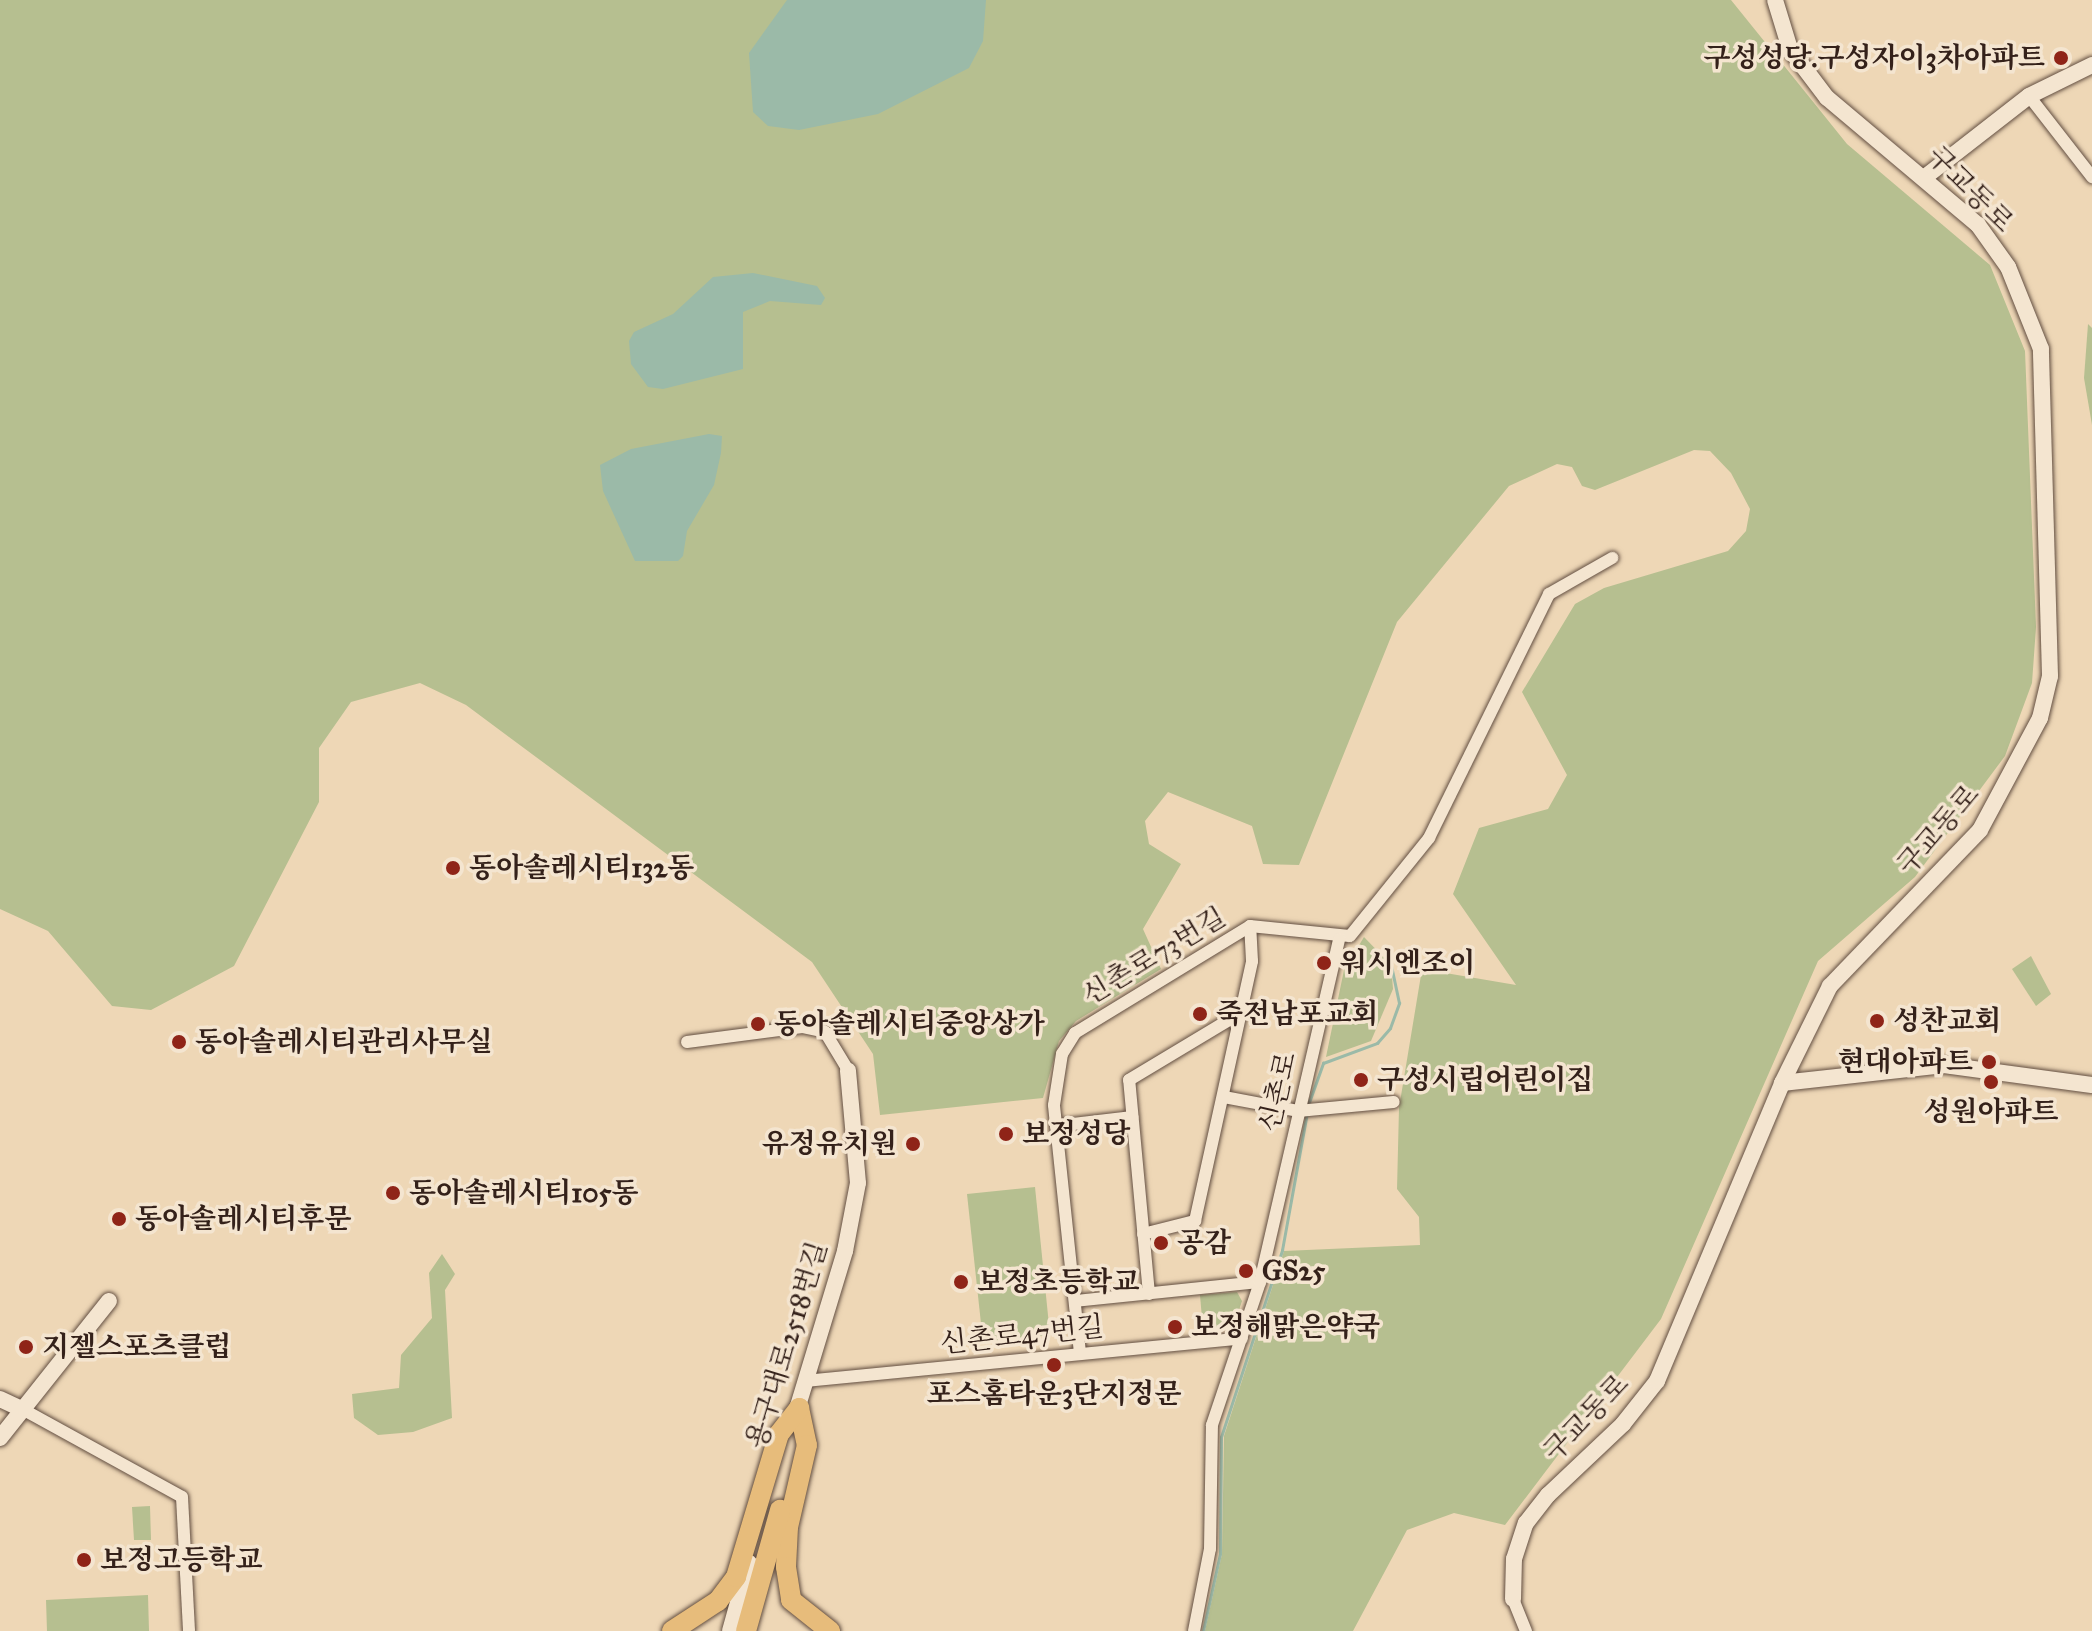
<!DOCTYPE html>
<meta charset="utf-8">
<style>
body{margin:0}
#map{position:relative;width:2092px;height:1631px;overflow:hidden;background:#eed7b6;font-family:"IM FELL Great Primer","Noto Serif KR",serif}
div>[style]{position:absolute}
.green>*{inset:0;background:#b6bf90}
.water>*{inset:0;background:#9bbaa8}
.stream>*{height:3px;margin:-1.5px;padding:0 1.5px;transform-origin:1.5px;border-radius:1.5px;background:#9bbaa8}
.roads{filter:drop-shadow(0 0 2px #624e41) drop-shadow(0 0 2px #624e41)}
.minor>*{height:12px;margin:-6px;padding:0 6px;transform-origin:6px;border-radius:6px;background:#f4e5d0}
.tertiary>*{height:16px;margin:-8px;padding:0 8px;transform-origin:8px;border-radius:8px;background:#f4e5d0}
.primary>*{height:20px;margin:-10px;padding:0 10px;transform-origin:10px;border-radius:10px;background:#e7bc7b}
.dots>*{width:22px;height:22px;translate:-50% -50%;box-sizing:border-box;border:4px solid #f4e5d0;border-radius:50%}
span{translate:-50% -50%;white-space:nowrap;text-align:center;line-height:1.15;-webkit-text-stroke:7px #f4e5d0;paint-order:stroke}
.poi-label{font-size:28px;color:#34211a;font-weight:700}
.right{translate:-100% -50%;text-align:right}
.left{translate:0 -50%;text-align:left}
.street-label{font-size:28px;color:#34211a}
</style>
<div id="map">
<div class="green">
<i style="clip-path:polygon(0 0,1731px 0,1847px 144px,1990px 265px,2025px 351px,2036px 627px,2032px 683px,2005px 756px,1915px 877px,1818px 961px,1661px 1319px,1505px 1525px,1454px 1513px,1407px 1530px,1353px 1631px,1205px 1631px,1222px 1554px,1224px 1436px,1284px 1251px,1420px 1245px,1419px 1217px,1397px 1189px,1399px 1108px,1422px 969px,1516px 985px,1453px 894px,1479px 828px,1548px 809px,1567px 775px,1522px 692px,1575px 604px,1604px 588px,1728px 551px,1746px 531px,1750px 509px,1731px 473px,1710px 451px,1694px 450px,1595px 490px,1582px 486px,1572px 467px,1557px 464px,1509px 486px,1397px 622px,1299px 865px,1263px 864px,1252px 826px,1168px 792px,1145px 821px,1149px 844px,1181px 864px,1143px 929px,1161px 969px,1076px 1021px,1059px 1041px,1043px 1098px,880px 1115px,873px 1054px,812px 962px,466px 705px,420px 683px,351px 702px,319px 748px,319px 802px,234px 966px,151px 1010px,112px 1006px,48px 931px,0 909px)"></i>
<i style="clip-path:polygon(2088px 324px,2092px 328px,2092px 425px,2084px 378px)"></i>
<i style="clip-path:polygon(1364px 937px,1391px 965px,1393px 989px,1371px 1041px,1326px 1057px,1344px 970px)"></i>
<i style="clip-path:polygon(2031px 956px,2051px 994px,2036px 1006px,2012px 969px)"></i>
<i style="clip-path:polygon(1035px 1187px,1050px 1335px,983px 1342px,967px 1194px)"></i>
<i style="clip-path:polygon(442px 1254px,455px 1274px,445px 1290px,452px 1418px,413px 1432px,378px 1435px,354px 1418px,352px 1394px,399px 1388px,401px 1355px,432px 1318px,429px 1273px)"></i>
<i style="clip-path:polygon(1237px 1292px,1242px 1301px,1236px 1319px,1226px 1328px,1203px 1330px,1200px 1295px)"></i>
<i style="clip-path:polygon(150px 1506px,151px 1540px,134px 1540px,132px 1507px)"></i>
<i style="clip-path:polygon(148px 1595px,149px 1631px,47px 1631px,46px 1600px)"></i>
</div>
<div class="water">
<i style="clip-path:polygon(787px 0,986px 0,983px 41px,969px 68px,878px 114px,799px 130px,768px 126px,753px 112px,749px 53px)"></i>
<i style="clip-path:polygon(753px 273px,817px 286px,825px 298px,821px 305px,770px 301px,743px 312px,743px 369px,663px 389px,648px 387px,631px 364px,629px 341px,634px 332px,673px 314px,713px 277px)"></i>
<i style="clip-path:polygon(709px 434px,722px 436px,721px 453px,714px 485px,687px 531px,683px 556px,678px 561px,635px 561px,603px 491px,600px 465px,631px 449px)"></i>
</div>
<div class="stream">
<i style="left:1308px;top:1105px;width:45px;rotate:-70.3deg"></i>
<i style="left:1323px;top:1063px;width:58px;rotate:-20.3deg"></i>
<i style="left:1377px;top:1043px;width:20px;rotate:-49deg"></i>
<i style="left:1390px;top:1028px;width:27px;rotate:-70deg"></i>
<i style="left:1399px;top:1003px;width:39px;rotate:-102deg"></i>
<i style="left:1203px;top:1631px;width:79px;rotate:-77.6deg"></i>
<i style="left:1220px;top:1554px;width:117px;rotate:-89.5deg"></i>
<i style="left:1221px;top:1437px;width:197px;rotate:-71.9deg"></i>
<i style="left:1282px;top:1250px;width:140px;rotate:-79.7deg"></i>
</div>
<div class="roads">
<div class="minor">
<i style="left:2029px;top:96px;width:103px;rotate:52.1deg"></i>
<i style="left:687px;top:1042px;width:116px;rotate:-7.4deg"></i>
<i style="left:802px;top:1027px;width:24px;rotate:12deg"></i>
<i style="left:825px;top:1032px;width:44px;rotate:58.8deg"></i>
<i style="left:1224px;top:1097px;width:75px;rotate:10.7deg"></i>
<i style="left:1298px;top:1111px;width:96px;rotate:-5.4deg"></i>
<i style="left:1056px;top:1126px;width:77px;rotate:-6.8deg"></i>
<i style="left:1143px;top:1234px;width:54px;rotate:-14deg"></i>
<i style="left:1195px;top:1221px;width:266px;rotate:-77.6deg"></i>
<i style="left:1252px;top:961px;width:35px;rotate:-93deg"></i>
<i style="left:1149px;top:1294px;width:215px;rotate:-95.3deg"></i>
<i style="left:1129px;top:1080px;width:132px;rotate:-31deg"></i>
<i style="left:1075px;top:1301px;width:186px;rotate:-5.9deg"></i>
<i style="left:1080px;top:1353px;width:249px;rotate:-96deg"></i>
<i style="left:1054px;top:1105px;width:52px;rotate:-81.1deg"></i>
<i style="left:1062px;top:1054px;width:25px;rotate:-58deg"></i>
<i style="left:1075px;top:1033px;width:205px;rotate:-31.4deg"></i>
<i style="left:1250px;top:926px;width:100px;rotate:5.7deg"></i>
<i style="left:1350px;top:936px;width:126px;rotate:-51.1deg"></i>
<i style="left:1429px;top:838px;width:272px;rotate:-63.8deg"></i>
<i style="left:1549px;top:594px;width:73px;rotate:-29.7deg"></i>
<i style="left:806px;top:1381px;width:438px;rotate:-5.6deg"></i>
<i style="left:24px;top:1410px;width:180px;rotate:28.8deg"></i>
<i style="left:182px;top:1497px;width:134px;rotate:87deg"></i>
<i style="left:1513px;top:1599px;width:35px;rotate:68deg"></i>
<i style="left:1194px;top:1631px;width:84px;rotate:-79deg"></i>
<i style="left:1210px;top:1549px;width:124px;rotate:-89.1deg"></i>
<i style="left:1212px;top:1425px;width:151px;rotate:-71.4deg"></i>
<i style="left:1260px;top:1282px;width:352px;rotate:-77deg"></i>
</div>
<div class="tertiary">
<i style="left:1925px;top:177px;width:132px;rotate:-37.9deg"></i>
<i style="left:2029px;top:96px;width:70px;rotate:-26.2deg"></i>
<i style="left:1782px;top:1083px;width:163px;rotate:-6.3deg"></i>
<i style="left:1944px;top:1065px;width:149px;rotate:7.7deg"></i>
<i style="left:0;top:1399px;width:26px;rotate:25deg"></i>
<i style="left:794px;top:1419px;width:176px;rotate:-73.1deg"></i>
<i style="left:845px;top:1251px;width:69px;rotate:-79.2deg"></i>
<i style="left:858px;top:1183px;width:113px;rotate:-95.1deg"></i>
<i style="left:0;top:1438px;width:175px;rotate:-51.5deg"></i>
<i style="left:1513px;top:1599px;width:40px;rotate:-88.6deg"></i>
<i style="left:1514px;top:1559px;width:38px;rotate:-72deg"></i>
<i style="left:1526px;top:1523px;width:36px;rotate:-52deg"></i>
<i style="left:1548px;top:1495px;width:103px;rotate:-43.4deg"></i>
<i style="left:1623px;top:1424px;width:55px;rotate:-51.7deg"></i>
<i style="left:1657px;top:1381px;width:323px;rotate:-67.2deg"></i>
<i style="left:1782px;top:1083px;width:108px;rotate:-63.7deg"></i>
<i style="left:1830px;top:986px;width:216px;rotate:-46.1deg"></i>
<i style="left:1980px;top:830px;width:127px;rotate:-61.8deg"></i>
<i style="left:2040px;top:718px;width:43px;rotate:-76.6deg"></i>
<i style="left:2050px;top:676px;width:327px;rotate:-91.6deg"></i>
<i style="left:2041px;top:349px;width:88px;rotate:-111.9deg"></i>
<i style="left:2008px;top:267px;width:52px;rotate:-125.5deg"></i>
<i style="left:1978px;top:225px;width:197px;rotate:-139.9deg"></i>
<i style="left:1827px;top:98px;width:61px;rotate:-127.1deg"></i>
<i style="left:1790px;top:49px;width:51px;rotate:-107deg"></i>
<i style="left:730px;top:1631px;width:71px;rotate:-74.4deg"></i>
</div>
<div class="primary">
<i style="left:799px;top:1408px;width:38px;rotate:78deg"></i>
<i style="left:807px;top:1445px;width:84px;rotate:103deg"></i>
<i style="left:788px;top:1527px;width:40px;rotate:92.9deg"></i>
<i style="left:786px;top:1567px;width:33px;rotate:81deg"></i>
<i style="left:791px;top:1600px;width:50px;rotate:38.5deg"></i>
<i style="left:672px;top:1631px;width:55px;rotate:-33.1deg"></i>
<i style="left:718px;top:1601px;width:30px;rotate:-53deg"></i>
<i style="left:736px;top:1577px;width:149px;rotate:-73.3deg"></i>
<i style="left:779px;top:1434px;width:33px;rotate:-52deg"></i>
<i style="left:746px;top:1631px;width:126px;rotate:-74.3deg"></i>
</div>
</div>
<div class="dots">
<i style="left:2061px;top:58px;background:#8f2418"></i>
<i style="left:453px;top:868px;background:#8f2418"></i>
<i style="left:1324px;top:963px;background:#8f2418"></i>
<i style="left:1200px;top:1014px;background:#8f2418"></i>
<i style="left:1877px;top:1021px;background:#8f2418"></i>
<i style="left:758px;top:1024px;background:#8f2418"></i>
<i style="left:179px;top:1042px;background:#8f2418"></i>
<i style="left:1989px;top:1062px;background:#8f2418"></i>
<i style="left:1361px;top:1080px;background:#8f2418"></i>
<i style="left:1991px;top:1082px;background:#8f2418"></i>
<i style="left:1006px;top:1134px;background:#8f2418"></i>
<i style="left:913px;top:1144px;background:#8f2418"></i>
<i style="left:393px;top:1193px;background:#8f2418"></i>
<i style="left:119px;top:1219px;background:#8f2418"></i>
<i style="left:1161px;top:1243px;background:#8f2418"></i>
<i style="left:1246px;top:1271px;background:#8f2418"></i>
<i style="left:961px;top:1282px;background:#8f2418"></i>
<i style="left:1175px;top:1327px;background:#8f2418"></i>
<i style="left:26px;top:1347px;background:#8f2418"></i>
<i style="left:1054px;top:1365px;background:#8f2418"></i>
<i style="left:84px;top:1560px;background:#8f2418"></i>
</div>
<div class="poi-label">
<span class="right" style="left:2045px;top:58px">구성성당.구성자이3차아파트</span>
<span class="left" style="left:469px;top:868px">동아솔레시티132동</span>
<span class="left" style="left:1340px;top:963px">워시엔조이</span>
<span class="left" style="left:1216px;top:1014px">죽전남포교회</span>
<span class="left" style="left:1893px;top:1021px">성찬교회</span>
<span class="left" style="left:774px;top:1024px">동아솔레시티중앙상가</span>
<span class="left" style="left:195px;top:1042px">동아솔레시티관리사무실</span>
<span class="right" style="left:1973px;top:1062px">현대아파트</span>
<span class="left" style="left:1377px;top:1080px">구성시립어린이집</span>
<span style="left:1991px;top:1112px">성원아파트</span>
<span class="left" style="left:1022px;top:1134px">보정성당</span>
<span class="right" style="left:897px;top:1144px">유정유치원</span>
<span class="left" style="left:409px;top:1193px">동아솔레시티105동</span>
<span class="left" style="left:135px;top:1219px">동아솔레시티후문</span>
<span class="left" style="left:1177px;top:1243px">공감</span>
<span class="left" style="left:1262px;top:1271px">GS25</span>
<span class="left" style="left:977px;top:1282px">보정초등학교</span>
<span class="left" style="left:1191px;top:1327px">보정해맑은약국</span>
<span class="left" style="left:42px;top:1347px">지젤스포츠클럽</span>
<span style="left:1054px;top:1394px">포스홈타운3단지정문</span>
<span class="left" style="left:100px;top:1560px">보정고등학교</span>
</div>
<div class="street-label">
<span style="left:1970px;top:189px;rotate:45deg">구교동로</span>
<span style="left:1938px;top:830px;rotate:-49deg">구교동로</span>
<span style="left:1154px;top:956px;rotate:-31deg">신촌로73번길</span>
<span style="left:1278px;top:1092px;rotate:-77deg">신촌로</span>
<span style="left:1022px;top:1335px;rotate:-6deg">신촌로47번길</span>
<span style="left:787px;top:1345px;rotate:-73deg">용구대로2518번길</span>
<span style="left:1586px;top:1418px;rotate:-46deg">구교동로</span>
</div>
</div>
